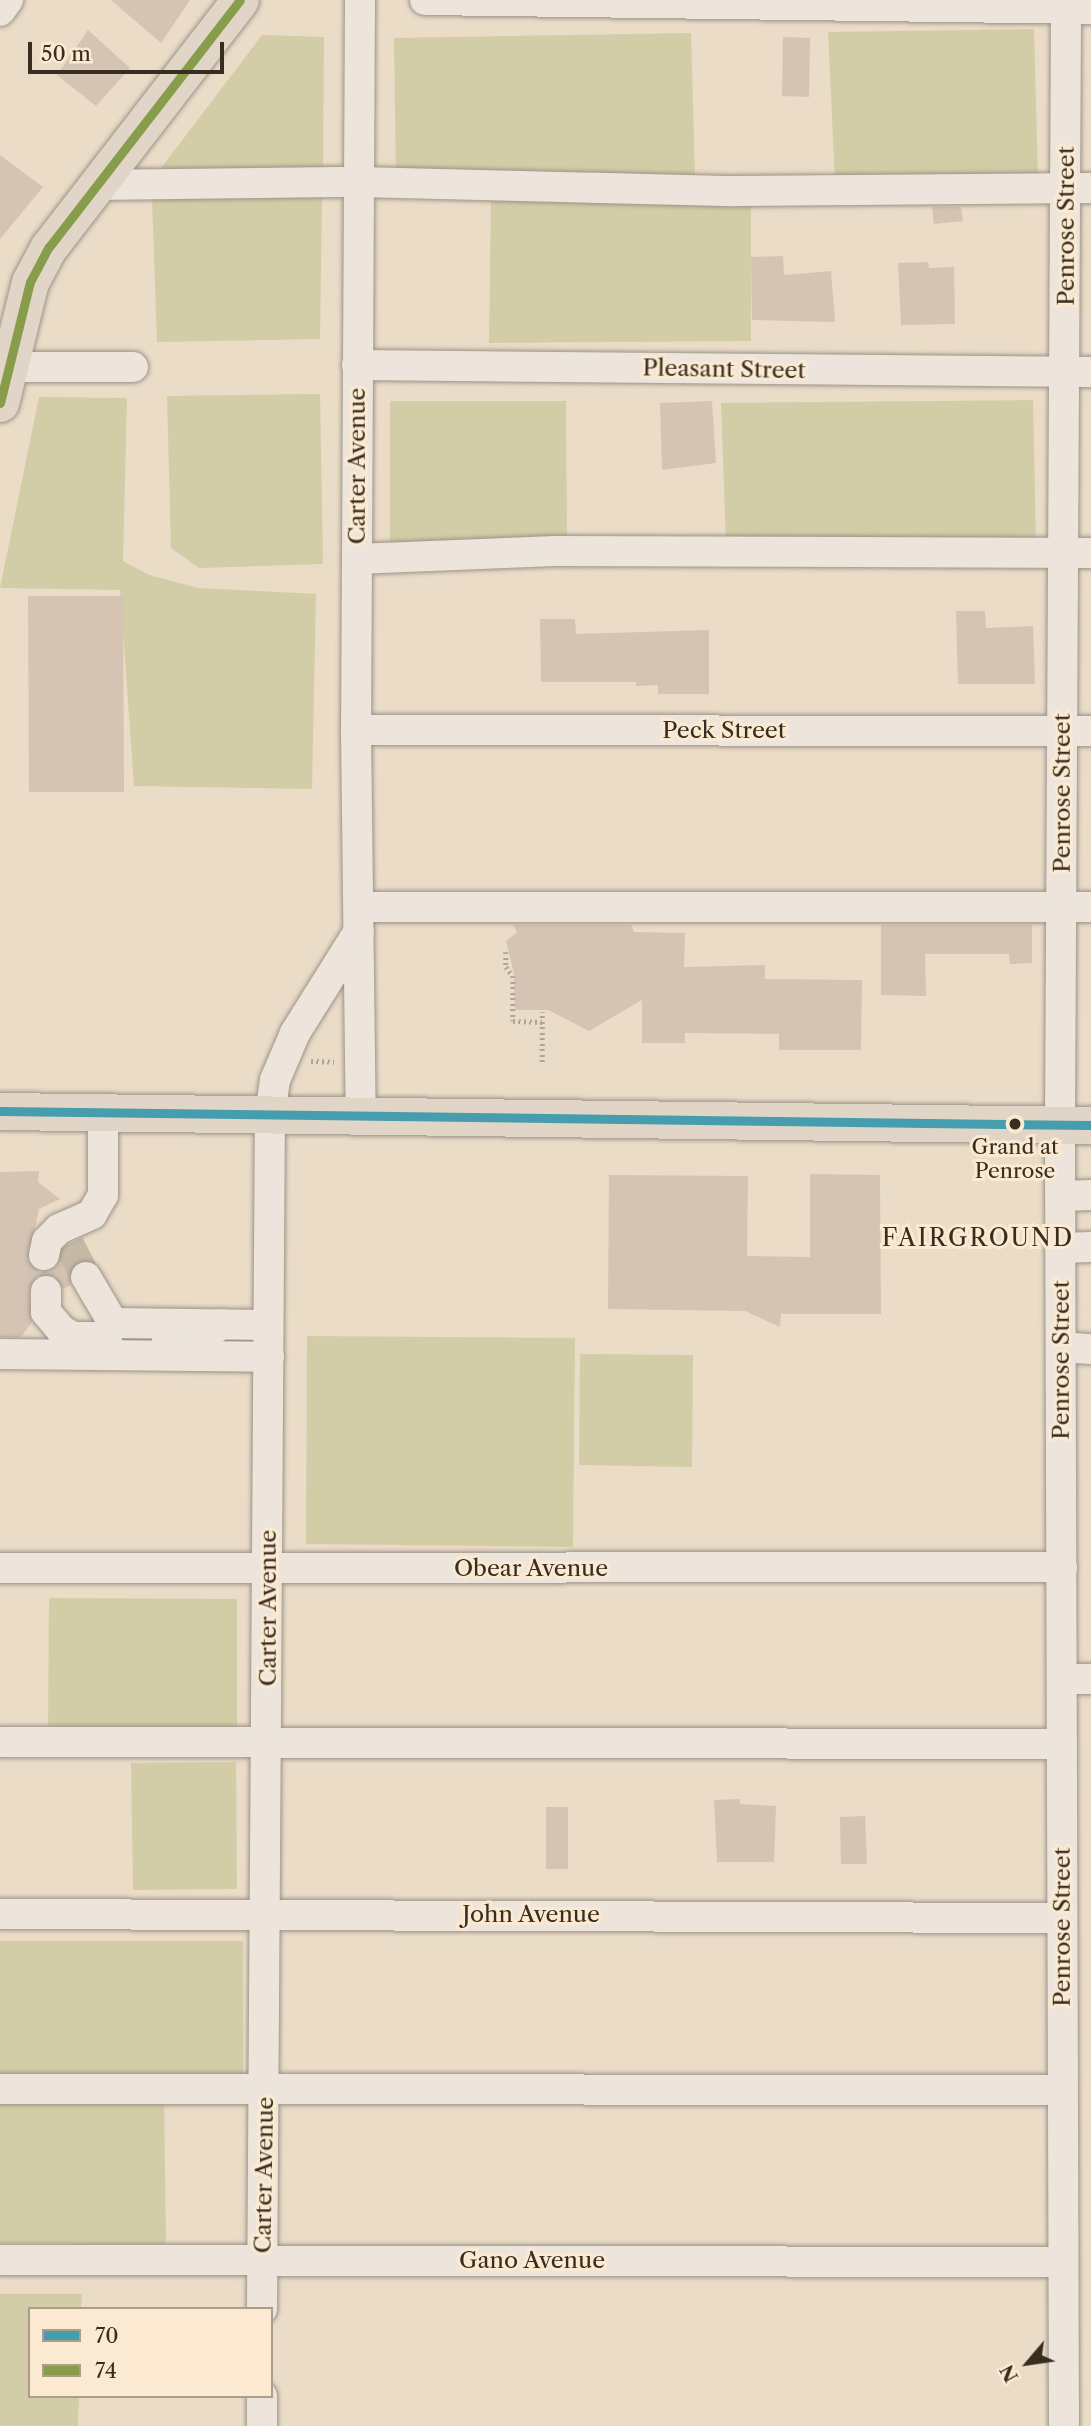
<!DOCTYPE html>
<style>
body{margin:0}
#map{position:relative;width:1091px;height:2426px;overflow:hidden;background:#eadcc7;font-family:"Libre Caslon Text",serif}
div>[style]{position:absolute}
.green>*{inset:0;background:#d3cda7}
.building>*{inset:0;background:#d5c4b3}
.minor-tunnel>*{height:30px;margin-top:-15px;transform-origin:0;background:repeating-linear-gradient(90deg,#c6b9a6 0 30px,transparent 0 45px)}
.path>*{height:4.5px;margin-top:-2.25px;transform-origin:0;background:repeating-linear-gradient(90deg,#ada69d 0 2px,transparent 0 5.5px)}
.roads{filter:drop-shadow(0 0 2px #9c9387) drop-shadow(0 0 2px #9c9387)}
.minor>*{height:30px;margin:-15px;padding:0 15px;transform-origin:15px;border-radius:15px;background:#ede5db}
.major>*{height:37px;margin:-18.5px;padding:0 18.5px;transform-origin:18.5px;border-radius:18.5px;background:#e0d5c6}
.bus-1>*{height:9px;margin:-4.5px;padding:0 4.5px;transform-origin:4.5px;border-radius:4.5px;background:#469dad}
.bus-2>*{height:9px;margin:-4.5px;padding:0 4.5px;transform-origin:4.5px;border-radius:4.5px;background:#889d4c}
.dots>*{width:19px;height:19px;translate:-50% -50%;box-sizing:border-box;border:4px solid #fbead1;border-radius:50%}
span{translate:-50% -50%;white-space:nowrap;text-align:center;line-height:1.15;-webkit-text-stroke:6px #fbead1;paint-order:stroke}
.bus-label{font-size:21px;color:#372d21}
.street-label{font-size:23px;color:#372d21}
.neighbourhood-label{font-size:24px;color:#372d21;letter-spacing:2px}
.legend{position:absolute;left:28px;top:2307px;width:245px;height:91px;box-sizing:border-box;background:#fbead1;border:2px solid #ad9e8b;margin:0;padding:9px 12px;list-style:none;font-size:21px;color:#372d21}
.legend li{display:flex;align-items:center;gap:14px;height:35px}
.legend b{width:35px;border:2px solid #ad9e8b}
.north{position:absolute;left:993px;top:2328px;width:70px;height:70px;-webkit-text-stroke:5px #fbead1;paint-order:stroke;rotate:241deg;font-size:19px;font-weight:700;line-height:28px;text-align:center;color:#372d21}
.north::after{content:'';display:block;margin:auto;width:24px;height:32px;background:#372d21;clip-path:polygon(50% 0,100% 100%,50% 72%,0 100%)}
.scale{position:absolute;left:28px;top:42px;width:196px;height:32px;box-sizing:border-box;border:4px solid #372d21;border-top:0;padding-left:9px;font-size:21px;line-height:24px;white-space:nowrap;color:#372d21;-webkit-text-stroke:5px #fbead1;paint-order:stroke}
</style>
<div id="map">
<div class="green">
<i style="clip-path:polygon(1034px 29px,1038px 179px,835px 182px,828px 32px)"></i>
<i style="clip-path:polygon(691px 33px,695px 177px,396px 178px,394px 38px)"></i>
<i style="clip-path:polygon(262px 35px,324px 37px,323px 178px,152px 180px)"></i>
<i style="clip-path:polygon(322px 197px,320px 339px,157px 342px,152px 198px)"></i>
<i style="clip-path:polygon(751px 199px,751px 341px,489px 343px,491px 200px)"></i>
<i style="clip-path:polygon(320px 394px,323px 564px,199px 568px,171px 548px,167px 396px)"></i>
<i style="clip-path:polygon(39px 397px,127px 398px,123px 561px,149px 575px,198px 588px,316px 594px,312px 789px,134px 786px,120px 590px,0 588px)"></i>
<i style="clip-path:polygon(1033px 400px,1036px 544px,726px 543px,721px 403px)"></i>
<i style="clip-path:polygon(390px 401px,566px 401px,567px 543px,390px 547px)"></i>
<i style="clip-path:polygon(307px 1336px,575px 1338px,573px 1547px,306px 1544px)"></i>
<i style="clip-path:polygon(580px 1354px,693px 1355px,692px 1467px,579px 1465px)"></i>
<i style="clip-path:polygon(49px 1598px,237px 1599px,237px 1737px,48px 1736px)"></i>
<i style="clip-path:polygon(236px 1762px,237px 1889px,133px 1890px,131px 1763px)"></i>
<i style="clip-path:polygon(0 1941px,243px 1941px,243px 2080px,0 2080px)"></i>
<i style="clip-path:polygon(0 2099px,164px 2101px,166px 2244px,0 2243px)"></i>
<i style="clip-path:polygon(0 2294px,82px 2294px,81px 2309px,30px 2309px,30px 2396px,79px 2396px,78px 2426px,0 2426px)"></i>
</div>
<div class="building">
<i style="clip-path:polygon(111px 0,190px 0,161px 43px)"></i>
<i style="clip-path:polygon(88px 30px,130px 68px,96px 106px,57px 75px)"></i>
<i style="clip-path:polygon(783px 37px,810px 38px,809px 97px,782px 96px)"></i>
<i style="clip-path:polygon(0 155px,43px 187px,0 239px)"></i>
<i style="clip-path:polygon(932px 207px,961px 207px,963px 221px,934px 224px)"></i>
<i style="clip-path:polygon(783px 256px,784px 275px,831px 271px,835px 322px,752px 320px,751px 257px)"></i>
<i style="clip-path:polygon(928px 262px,929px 268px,954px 267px,955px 324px,901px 325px,898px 263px)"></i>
<i style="clip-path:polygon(712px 401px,716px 463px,662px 470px,660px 403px)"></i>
<i style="clip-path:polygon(28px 596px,123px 596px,124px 792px,29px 792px)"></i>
<i style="clip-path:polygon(956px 611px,985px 611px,986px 628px,1033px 626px,1035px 684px,958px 684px)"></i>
<i style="clip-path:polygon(540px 619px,575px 619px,576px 634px,709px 630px,709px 694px,658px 694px,658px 685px,636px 686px,636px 682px,541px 682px)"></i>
<i style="clip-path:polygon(513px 925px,631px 925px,634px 932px,685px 933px,684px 967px,765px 965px,765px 979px,862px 980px,861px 1050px,779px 1050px,779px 1034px,685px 1033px,685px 1043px,642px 1043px,642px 1000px,589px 1031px,548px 1010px,515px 1010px,514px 973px,506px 941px,517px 932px)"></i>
<i style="clip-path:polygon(881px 925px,1032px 925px,1032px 963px,1010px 964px,1009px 954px,925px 954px,926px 996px,881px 995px)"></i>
<i style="clip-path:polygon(39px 1171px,38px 1182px,60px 1199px,39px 1209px,28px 1261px,40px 1272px,50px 1271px,57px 1266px,63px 1250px,81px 1238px,93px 1261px,77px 1262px,71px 1269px,71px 1285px,63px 1289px,54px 1276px,37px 1276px,29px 1291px,32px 1322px,21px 1337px,0 1337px,0 1172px)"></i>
<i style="clip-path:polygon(810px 1174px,880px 1175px,881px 1314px,781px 1314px,780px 1327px,745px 1311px,608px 1309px,609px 1175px,748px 1176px,747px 1256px,810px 1257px)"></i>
<i style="clip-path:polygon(740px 1799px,740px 1804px,776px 1806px,774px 1862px,717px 1862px,714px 1800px)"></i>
<i style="clip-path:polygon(546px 1807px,568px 1807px,568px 1869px,546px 1869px)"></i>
<i style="clip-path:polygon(865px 1816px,867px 1864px,841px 1864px,840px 1817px)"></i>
</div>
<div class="minor-tunnel">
<i style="left:69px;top:1244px;width:37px;rotate:63deg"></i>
</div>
<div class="path">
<i style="left:506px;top:952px;width:15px;rotate:90deg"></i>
<i style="left:506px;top:967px;width:11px;rotate:52deg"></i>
<i style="left:513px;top:976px;width:45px;rotate:90deg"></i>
<i style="left:513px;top:1021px;width:29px;rotate:2deg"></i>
<i style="left:311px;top:1061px;width:23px;rotate:2deg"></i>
<i style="left:542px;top:1062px;width:50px;rotate:-90deg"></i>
</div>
<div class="roads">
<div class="minor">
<i style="left:360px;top:0;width:730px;rotate:90.31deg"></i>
<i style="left:356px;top:730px;width:386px;rotate:89.3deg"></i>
<i style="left:425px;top:0;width:666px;rotate:0.77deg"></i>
<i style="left:0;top:11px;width:14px;rotate:-54deg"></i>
<i style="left:95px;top:185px;width:264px;rotate:-0.7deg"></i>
<i style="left:359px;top:182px;width:376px;rotate:1.4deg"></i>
<i style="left:735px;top:191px;width:356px;rotate:-0.5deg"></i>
<i style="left:357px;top:365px;width:734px;rotate:0.55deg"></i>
<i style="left:8px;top:367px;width:125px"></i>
<i style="left:357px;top:559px;width:198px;rotate:-2.3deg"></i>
<i style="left:555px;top:551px;width:536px;rotate:0.21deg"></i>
<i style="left:356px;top:730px;width:735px;rotate:0.08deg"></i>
<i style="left:359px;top:907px;width:732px"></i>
<i style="left:1061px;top:1196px;width:30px;rotate:-2deg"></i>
<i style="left:1061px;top:1248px;width:30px;rotate:-2deg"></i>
<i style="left:44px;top:1255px;width:14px;rotate:-78deg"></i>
<i style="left:47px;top:1241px;width:17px;rotate:-45deg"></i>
<i style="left:59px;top:1229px;width:36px;rotate:-24deg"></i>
<i style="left:92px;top:1214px;width:22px;rotate:-60deg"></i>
<i style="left:103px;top:1195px;width:82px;rotate:-90deg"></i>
<i style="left:86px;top:1277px;width:53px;rotate:59.6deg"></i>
<i style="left:113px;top:1323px;width:155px;rotate:0.7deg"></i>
<i style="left:46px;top:1291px;width:21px;rotate:90deg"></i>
<i style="left:46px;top:1312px;width:23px;rotate:50deg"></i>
<i style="left:61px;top:1330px;width:14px;rotate:30deg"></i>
<i style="left:73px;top:1337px;width:34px"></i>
<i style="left:167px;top:1338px;width:31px;rotate:2deg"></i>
<i style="left:198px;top:1339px;width:28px;rotate:-32deg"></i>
<i style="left:1061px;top:1347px;width:30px;rotate:4deg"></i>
<i style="left:0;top:1354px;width:269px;rotate:0.6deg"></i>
<i style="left:0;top:1568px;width:1062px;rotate:-0.05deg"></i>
<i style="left:1062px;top:1679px;width:29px"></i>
<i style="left:0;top:1742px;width:1062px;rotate:0.11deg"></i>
<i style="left:0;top:1914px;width:1062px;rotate:0.22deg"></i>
<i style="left:0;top:2089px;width:1063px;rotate:0.05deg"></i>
<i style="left:0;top:2260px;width:1063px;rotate:0.11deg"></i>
<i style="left:262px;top:2309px;width:1194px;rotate:-89.62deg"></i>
<i style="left:270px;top:1115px;width:35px;rotate:-82deg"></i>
<i style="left:275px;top:1080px;width:51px;rotate:-66.9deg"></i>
<i style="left:295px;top:1033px;width:120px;rotate:-57.9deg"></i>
<i style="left:262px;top:2396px;width:30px;rotate:90deg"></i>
<i style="left:1064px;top:2426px;width:1302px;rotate:-90.18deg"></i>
<i style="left:1060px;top:1124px;width:1124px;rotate:-89.69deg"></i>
</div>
<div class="major">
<i style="left:0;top:403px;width:125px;rotate:-76.1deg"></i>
<i style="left:30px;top:282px;width:40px;rotate:-62deg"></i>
<i style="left:49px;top:247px;width:312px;rotate:-52.3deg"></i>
<i style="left:0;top:1111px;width:1091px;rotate:0.74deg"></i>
</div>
</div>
<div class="bus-1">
<i style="left:0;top:1111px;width:1091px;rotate:0.74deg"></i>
</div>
<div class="bus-2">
<i style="left:0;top:403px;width:125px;rotate:-76.1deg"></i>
<i style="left:30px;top:282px;width:40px;rotate:-62deg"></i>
<i style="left:49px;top:247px;width:312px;rotate:-52.3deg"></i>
</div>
<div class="dots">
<i style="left:1015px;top:1124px;background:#372d21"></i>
</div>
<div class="bus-label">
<span style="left:1015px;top:1159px">Grand at<br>Penrose</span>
</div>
<div class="street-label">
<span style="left:1066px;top:226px;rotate:-90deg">Penrose Street</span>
<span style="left:724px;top:369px;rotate:1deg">Pleasant Street</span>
<span style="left:357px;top:466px;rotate:-90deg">Carter Avenue</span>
<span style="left:724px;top:730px">Peck Street</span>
<span style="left:1062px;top:793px;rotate:-90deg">Penrose Street</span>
<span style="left:1061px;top:1360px;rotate:-90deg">Penrose Street</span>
<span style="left:531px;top:1568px">Obear Avenue</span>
<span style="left:268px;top:1608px;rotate:-90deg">Carter Avenue</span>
<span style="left:531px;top:1914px">John Avenue</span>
<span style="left:1062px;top:1927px;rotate:-90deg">Penrose Street</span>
<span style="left:264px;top:2175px;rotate:-89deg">Carter Avenue</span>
<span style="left:532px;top:2260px">Gano Avenue</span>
</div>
<div class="neighbourhood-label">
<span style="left:978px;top:1238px">FAIRGROUND</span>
</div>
<ul class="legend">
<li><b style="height:9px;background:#469dad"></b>70</li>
<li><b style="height:9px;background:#889d4c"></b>74</li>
</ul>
<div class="north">N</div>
<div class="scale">50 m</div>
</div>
